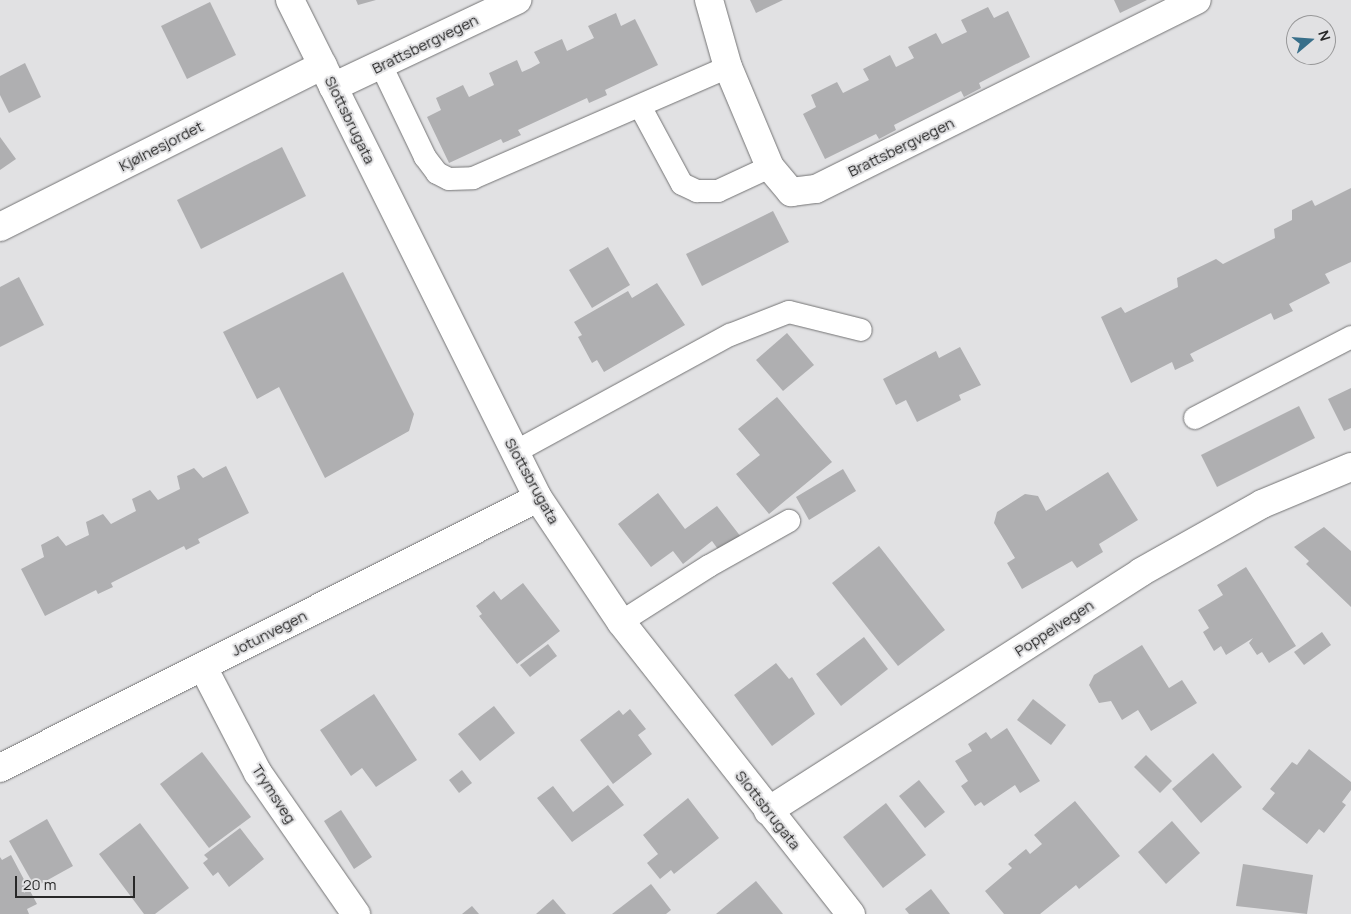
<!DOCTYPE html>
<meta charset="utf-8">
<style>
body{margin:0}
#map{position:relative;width:1351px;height:914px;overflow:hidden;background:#e1e1e3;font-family:Manrope,sans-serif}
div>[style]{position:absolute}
.building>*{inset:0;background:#afafb1}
.roads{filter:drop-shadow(0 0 1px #737374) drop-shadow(0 0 1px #737374)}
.service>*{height:22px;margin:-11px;padding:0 11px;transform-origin:11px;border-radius:11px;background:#fff}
.minor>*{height:28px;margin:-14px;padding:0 14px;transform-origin:14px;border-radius:14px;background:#fff}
span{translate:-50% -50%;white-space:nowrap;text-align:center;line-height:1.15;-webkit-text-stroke:4px #e1e1e3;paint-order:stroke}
.street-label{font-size:15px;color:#282828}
.north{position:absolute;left:1286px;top:15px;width:50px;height:50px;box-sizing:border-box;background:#e1e1e3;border:1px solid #979798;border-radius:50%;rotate:72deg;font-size:14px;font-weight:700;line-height:20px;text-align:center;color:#282828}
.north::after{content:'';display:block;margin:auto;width:18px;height:22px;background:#386f8a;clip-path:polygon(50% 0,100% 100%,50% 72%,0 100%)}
.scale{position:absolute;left:15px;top:876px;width:120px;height:22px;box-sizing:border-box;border:2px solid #282828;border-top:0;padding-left:6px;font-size:15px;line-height:18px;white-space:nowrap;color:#282828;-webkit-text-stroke:4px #e1e1e3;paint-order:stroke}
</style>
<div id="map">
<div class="building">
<i style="clip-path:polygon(356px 0,376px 0,358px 5px)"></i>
<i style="clip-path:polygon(750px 0,783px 0,756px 13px)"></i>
<i style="clip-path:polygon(1114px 0,1147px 0,1120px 13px)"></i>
<i style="clip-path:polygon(210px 2px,236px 55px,187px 79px,161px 26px)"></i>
<i style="clip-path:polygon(988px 7px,994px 18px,1008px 11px,1030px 57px,979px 83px,981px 88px,964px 97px,961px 91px,894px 125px,896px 130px,879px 139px,876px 134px,825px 159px,803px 114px,816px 107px,811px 95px,837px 82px,843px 93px,869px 80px,863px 69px,890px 55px,896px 67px,914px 58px,908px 47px,936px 33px,942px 44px,967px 32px,961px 20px)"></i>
<i style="clip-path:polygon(616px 13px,621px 26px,635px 19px,658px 65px,605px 90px,607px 95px,589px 103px,587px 98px,518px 130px,521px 135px,503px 143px,501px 139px,449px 163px,427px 117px,441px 110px,436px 98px,463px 85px,469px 97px,494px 85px,489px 73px,517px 60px,522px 72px,531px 68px,540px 63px,534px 52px,562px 39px,567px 51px,594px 38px,588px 26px)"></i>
<i style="clip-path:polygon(25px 63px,41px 97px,9px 113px,0 95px,0 76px)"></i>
<i style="clip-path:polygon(0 137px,16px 159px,0 170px)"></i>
<i style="clip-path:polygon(282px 147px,306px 196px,201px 249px,177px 200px)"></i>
<i style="clip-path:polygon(1351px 188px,1351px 262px,1325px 274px,1330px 283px,1289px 304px,1293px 311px,1274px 320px,1271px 313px,1190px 354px,1194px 361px,1175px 370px,1172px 362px,1131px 383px,1101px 317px,1121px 307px,1125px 313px,1178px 287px,1177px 278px,1216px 259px,1223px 264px,1275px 238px,1274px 229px,1292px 220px,1292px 210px,1312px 200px,1315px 206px)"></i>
<i style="clip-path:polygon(773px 211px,789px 242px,702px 286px,686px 254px)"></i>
<i style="clip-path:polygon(608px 247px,630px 285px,592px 308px,569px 270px)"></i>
<i style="clip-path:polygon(343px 272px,414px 414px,409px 431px,325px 478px,279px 387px,257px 399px,223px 332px)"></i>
<i style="clip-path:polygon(19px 277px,44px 325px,0 347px,0 287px)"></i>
<i style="clip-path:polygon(657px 283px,685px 325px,604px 372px,597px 360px,592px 363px,578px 337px,582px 335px,574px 322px,628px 291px,632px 298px)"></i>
<i style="clip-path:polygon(787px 333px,814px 365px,783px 391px,756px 360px)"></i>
<i style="clip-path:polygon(960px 347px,981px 385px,959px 395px,961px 400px,917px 422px,906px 400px,896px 405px,883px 379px,936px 351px,939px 358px)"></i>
<i style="clip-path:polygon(1351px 388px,1351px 428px,1344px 431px,1328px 399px)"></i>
<i style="clip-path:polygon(777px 397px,832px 462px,769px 514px,736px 474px,760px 455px,738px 429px)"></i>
<i style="clip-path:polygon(1299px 406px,1315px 438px,1217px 487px,1201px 455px)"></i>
<i style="clip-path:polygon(226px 466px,249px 513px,198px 539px,200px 543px,186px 550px,184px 546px,111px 583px,113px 587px,98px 594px,96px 590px,45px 616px,21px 569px,44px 557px,41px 545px,58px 536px,66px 546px,89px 535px,86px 522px,103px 514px,111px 524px,136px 511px,132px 499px,150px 490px,158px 500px,180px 489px,177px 476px,194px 468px,203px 478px)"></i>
<i style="clip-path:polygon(843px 469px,856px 491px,809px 520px,796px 497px)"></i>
<i style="clip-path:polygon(1108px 472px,1138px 520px,1099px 544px,1103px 552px,1077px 568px,1072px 561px,1022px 589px,1007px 563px,1015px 558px,994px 523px,997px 512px,1025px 494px,1038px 496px,1046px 511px)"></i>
<i style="clip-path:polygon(658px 493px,685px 529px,717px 506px,741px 537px,720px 552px,712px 541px,683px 564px,673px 551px,651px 567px,618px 524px)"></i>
<i style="clip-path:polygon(1324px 527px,1351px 551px,1351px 607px,1306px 564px,1309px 561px,1294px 547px)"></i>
<i style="clip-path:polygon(879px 546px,945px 630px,898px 666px,832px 583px)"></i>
<i style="clip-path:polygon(1246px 567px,1296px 646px,1269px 663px,1262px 652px,1257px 655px,1249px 643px,1253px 638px,1226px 655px,1221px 646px,1214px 651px,1203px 632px,1209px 628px,1198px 610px,1223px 595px,1217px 585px)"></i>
<i style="clip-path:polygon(523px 583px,560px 631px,517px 664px,479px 616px,482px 614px,476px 606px,494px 591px,501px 600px)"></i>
<i style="clip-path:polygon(1322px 632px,1331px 645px,1304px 665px,1294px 652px)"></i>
<i style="clip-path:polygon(864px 637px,888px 669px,841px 706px,816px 674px)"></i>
<i style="clip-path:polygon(548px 644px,557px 656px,530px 677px,520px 665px)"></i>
<i style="clip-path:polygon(1142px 645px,1169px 688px,1182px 680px,1197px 703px,1151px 731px,1138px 710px,1122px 720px,1111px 701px,1099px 703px,1089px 685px,1094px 675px)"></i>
<i style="clip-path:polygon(776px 663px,789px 679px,792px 677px,815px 714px,772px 746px,734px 695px)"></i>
<i style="clip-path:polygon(374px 694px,417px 760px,376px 787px,362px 768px,351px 776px,320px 730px)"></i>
<i style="clip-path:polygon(1033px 699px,1066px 725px,1051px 745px,1017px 720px)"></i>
<i style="clip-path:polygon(494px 706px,515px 733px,480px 761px,458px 734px)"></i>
<i style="clip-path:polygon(630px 709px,646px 729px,638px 735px,652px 754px,613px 784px,580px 740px,619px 710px,623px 715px)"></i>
<i style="clip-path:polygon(1007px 728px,1040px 781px,1020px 793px,1015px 785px,984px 806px,981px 802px,975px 806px,961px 786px,968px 781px,955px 761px,972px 751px,968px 744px,986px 732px,991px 739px)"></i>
<i style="clip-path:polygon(1309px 749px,1351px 782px,1351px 790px,1342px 802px,1346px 805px,1324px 833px,1319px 829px,1307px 844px,1262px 809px,1275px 793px,1270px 789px,1292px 762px,1297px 765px)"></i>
<i style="clip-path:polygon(202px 752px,251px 817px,209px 848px,160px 784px)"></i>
<i style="clip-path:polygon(1213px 753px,1242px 787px,1201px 823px,1172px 789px)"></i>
<i style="clip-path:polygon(1146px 755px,1172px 781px,1160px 793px,1134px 767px)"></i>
<i style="clip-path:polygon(462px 770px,472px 783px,459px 793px,449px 780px)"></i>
<i style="clip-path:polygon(919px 780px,945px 812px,925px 828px,899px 796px)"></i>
<i style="clip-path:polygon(608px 785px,624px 805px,572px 842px,537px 798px,553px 786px,573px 812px)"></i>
<i style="clip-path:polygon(688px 798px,719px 838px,674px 874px,671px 870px,660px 879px,647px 863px,658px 854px,643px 835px)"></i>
<i style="clip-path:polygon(1075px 801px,1120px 856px,1079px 889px,1076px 885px,1040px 914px,1004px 914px,985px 891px,1012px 868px,1008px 864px,1026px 849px,1030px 854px,1042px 844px,1034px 835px)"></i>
<i style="clip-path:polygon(886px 803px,926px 855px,883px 888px,843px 837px)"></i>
<i style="clip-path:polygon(341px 810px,372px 857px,354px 869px,324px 821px)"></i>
<i style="clip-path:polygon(47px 819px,73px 866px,35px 887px,9px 841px)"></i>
<i style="clip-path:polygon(1172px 821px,1200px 853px,1166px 884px,1138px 852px)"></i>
<i style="clip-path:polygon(140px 823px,189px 888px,155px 914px,144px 914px,99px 854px)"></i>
<i style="clip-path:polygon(240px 828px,264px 859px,229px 887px,218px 872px,213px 876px,203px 863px,208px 859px,204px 855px)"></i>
<i style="clip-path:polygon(11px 855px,37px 904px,27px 909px,29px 914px,0 914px,0 857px,2px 860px)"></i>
<i style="clip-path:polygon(1243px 864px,1313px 875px,1307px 914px,1236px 906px)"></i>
<i style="clip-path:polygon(756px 881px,783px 914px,716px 914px)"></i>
<i style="clip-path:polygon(651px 884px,671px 910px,666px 914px,612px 914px)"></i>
<i style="clip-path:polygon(931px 889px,950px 914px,909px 914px,905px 909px)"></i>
<i style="clip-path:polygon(553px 899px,566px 914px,536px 914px)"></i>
<i style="clip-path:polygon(472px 906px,479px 914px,462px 914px)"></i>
</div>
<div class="roads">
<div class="service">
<i style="left:381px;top:65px;width:102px;rotate:64.4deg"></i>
<i style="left:425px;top:157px;width:20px;rotate:53deg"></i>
<i style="left:437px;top:173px;width:13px;rotate:27deg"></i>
<i style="left:449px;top:179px;width:24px;rotate:-2deg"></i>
<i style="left:473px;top:178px;width:278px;rotate:-23.5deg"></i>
<i style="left:641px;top:108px;width:86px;rotate:61.7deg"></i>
<i style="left:682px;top:184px;width:17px;rotate:25deg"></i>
<i style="left:697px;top:191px;width:21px"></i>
<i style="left:718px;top:191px;width:57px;rotate:-24.8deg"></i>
<i style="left:1195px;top:418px;width:176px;rotate:-27.4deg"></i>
<i style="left:515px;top:452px;width:245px;rotate:-28.6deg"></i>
<i style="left:730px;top:335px;width:63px;rotate:-21.3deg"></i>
<i style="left:789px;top:312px;width:74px;rotate:14deg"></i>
<i style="left:621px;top:622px;width:104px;rotate:-32.5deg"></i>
<i style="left:709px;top:566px;width:92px;rotate:-29.4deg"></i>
</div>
<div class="minor">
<i style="left:290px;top:0;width:556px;rotate:63.53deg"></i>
<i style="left:538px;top:498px;width:149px;rotate:56.2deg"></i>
<i style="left:621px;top:622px;width:372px;rotate:51.8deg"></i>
<i style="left:709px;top:0;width:70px;rotate:74.2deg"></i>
<i style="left:728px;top:67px;width:108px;rotate:67.2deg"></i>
<i style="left:770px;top:167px;width:33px;rotate:50deg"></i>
<i style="left:791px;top:192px;width:25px;rotate:-7deg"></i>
<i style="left:816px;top:189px;width:425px;rotate:-26.4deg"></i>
<i style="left:333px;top:87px;width:204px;rotate:-25.3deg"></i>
<i style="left:0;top:227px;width:361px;rotate:-26.6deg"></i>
<i style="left:203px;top:667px;width:119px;rotate:62.6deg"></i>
<i style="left:258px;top:773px;width:172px;rotate:55.2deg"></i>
<i style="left:0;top:768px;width:602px;rotate:-26.65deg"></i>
<i style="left:768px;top:811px;width:443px;rotate:-32.6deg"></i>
<i style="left:1141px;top:572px;width:139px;rotate:-29.3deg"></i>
<i style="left:1262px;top:504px;width:96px;rotate:-22.6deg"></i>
</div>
</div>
<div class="street-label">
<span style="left:425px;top:44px;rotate:-26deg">Brattsbergvegen</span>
<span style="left:350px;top:120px;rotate:64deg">Slottsbrugata</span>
<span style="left:161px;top:146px;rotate:-27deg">Kjølnesjordet</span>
<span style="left:901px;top:147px;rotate:-26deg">Brattsbergvegen</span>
<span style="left:532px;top:481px;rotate:61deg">Slottsbrugata</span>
<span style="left:1054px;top:628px;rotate:-33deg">Poppelvegen</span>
<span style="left:269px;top:633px;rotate:-27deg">Jotunvegen</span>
<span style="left:274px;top:794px;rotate:57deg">Trymsveg</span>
<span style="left:768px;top:810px;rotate:52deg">Slottsbrugata</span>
</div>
<div class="north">N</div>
<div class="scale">20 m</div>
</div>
